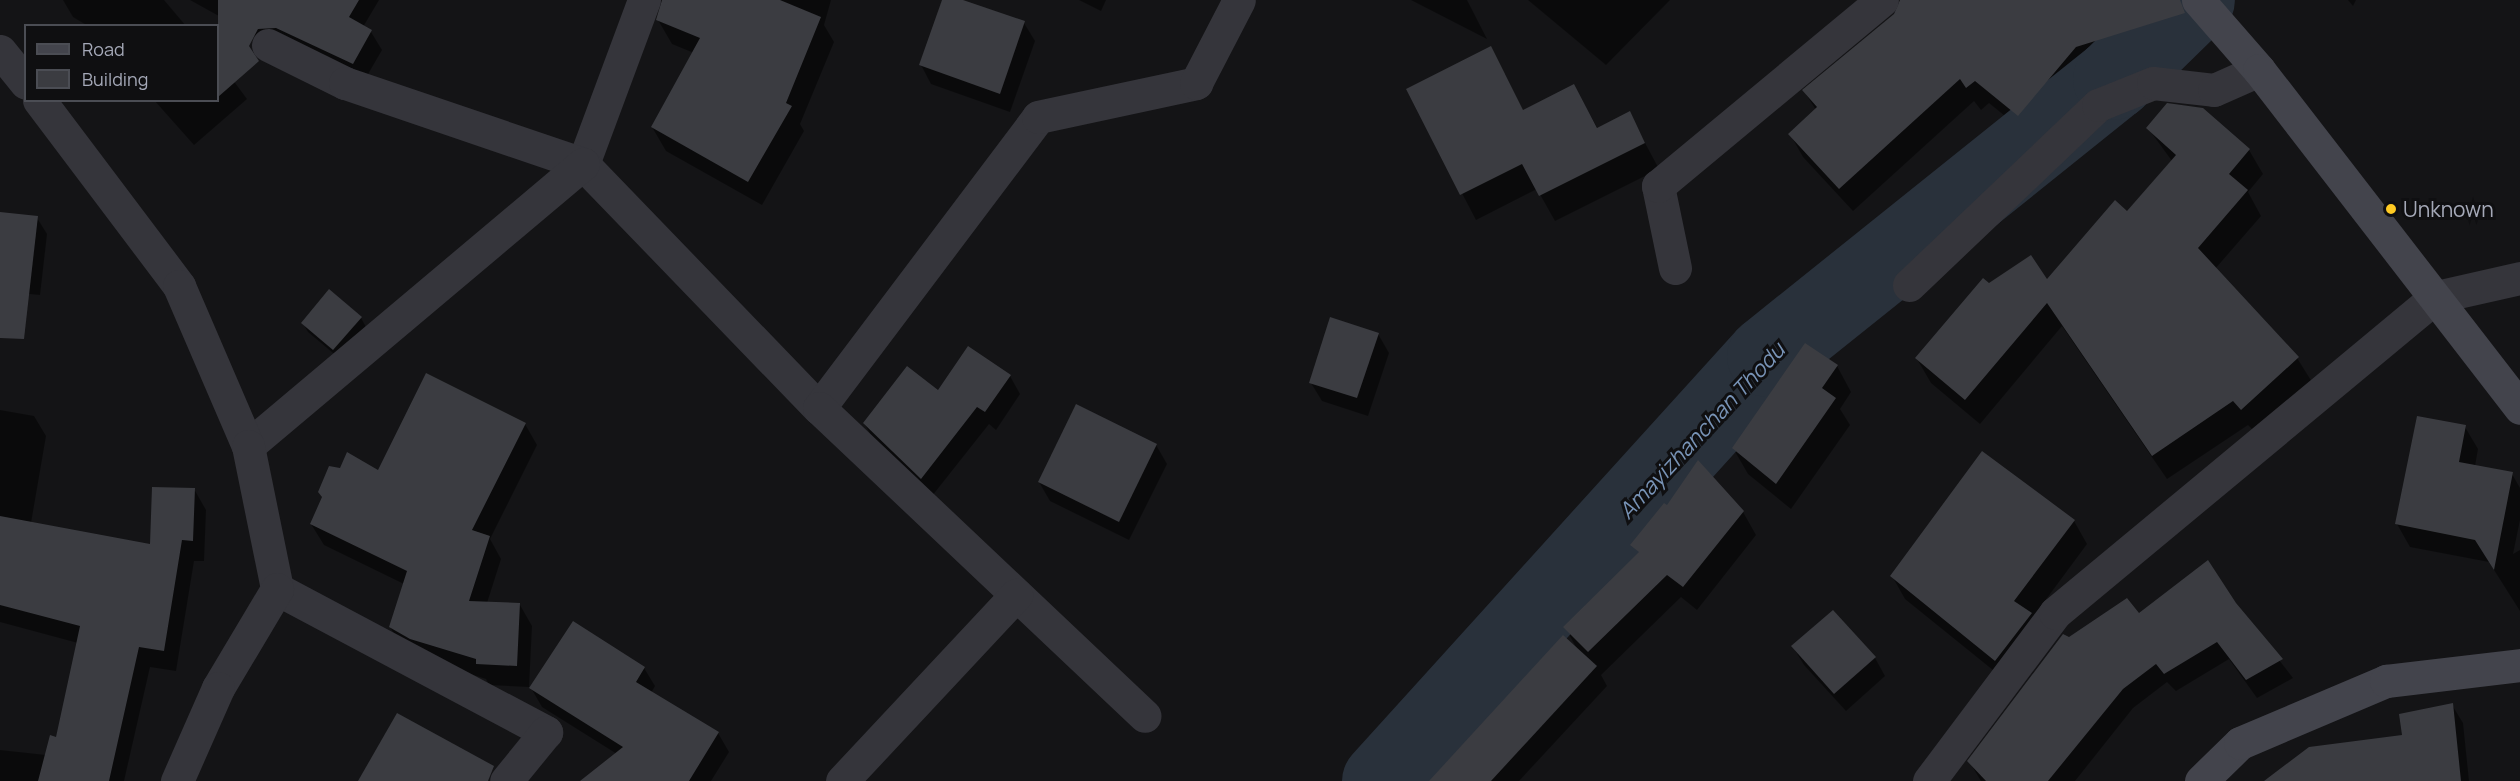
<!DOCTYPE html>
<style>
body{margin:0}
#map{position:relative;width:2520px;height:781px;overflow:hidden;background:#141416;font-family:Manrope,sans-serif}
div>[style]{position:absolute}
.shadow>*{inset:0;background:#0007}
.river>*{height:81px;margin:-40.5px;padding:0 40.5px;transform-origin:40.5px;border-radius:40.5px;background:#29313b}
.building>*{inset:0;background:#3b3c41}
.minor>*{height:33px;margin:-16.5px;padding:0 16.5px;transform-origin:16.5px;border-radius:16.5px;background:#35353b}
.tertiary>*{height:33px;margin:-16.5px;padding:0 16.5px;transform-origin:16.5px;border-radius:16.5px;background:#35353b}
.secondary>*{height:33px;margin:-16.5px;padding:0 16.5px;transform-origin:16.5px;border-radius:16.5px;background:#43444c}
.dots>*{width:16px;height:16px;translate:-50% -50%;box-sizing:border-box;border:3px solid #0f0f11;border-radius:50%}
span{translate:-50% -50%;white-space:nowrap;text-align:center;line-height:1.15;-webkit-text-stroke:6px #0f0f11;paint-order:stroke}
.poi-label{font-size:21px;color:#a5a9b8}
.left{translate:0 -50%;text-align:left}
.water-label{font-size:22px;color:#7893b6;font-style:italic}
.legend{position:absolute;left:24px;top:24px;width:195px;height:78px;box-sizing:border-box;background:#0f0f11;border:2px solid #4b4d54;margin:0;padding:8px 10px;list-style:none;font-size:18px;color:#a5a9b8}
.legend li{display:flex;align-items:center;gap:12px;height:30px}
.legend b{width:30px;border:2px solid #4b4d54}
</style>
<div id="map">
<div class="shadow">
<i style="clip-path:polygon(63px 0,164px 0,186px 26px,88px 26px,73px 17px)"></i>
<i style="clip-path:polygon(190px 0,379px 0,363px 27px,371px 32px,382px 50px,364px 81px,273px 46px)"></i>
<i style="clip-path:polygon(662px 0,831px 0,824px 25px,834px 42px,800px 124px,804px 131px,762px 205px,666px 151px,652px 127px,694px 53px,672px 44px,658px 20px)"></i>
<i style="clip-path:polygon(944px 0,958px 0,1024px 23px,1035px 41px,1010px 112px,931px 84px,921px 65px)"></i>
<i style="clip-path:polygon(1079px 0,1106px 0,1101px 11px)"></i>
<i style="clip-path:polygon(1411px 0,1467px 0,1487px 39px)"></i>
<i style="clip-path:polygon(1528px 0,1670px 0,1606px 65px)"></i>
<i style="clip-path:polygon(1902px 0,2154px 0,2169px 45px,2089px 70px,2032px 138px,1989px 103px,1981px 110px,1974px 101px,1853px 211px,1803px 157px,1790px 134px,1816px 110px,1804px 91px,1895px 15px)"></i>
<i style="clip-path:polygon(2348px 0,2356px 0,2353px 6px)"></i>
<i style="clip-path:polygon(218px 60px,247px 99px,194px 145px,154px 100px,218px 100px)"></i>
<i style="clip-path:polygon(1505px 74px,1523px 111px,1574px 86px,1598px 129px,1629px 113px,1659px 169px,1555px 221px,1537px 189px,1476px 220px,1408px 90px)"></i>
<i style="clip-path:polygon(2148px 128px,2249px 150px,2263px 174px,2248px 192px,2261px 216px,2215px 269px,2297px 358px,2312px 382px,2256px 433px,2248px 425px,2167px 479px,2062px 326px,1980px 424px,1931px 383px,1917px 359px,1989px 284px,2047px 281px,2127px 213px,2172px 161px)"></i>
<i style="clip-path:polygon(0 214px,37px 218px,47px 234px,40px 295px,0 291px)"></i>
<i style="clip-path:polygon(361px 318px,366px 327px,339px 358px,308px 332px,303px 323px)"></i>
<i style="clip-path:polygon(1378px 334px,1389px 353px,1368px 416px,1322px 401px,1311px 383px)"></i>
<i style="clip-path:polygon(1837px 366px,1851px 392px,1840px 409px,1850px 425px,1791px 509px,1748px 474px,1733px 448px)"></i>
<i style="clip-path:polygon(1010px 376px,1020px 394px,996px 430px,989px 424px,932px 496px,875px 442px,864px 423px,938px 392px)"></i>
<i style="clip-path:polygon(0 410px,34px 416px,46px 436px,31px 523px,152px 546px,194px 489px,206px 510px,204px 561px,194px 561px,176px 671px,150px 667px,124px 781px,0 781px,0 750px,46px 755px,58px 739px,78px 643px,0 622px)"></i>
<i style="clip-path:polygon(525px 424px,537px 445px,490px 539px,501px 559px,487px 603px,520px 605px,532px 626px,529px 687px,489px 685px,486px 679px,424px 659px,403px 648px,390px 627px,404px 584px,324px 545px,311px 524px,379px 472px)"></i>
<i style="clip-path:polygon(2465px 427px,2478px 449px,2475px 466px,2512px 474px,2520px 488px,2520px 520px,2513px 554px,2520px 550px,2520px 611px,2489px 562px,2410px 547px,2397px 524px)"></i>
<i style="clip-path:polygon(1156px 445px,1167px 464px,1129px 540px,1050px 501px,1039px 482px)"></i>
<i style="clip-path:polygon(1982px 453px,2074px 521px,2087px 544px,2033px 617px,2009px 683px,1905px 599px,1892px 576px)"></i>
<i style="clip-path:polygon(1743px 512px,1756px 535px,1697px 610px,1681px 597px,1601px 675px,1607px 686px,1519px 781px,1431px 781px,1577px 649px,1565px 627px,1638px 555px,1632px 545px)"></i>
<i style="clip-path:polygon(2235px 604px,2293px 678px,2257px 698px,2229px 659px,2176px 691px,2167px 682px,2133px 708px,2075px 781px,1981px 781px,1969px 761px,2069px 639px,2139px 615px)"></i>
<i style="clip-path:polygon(1793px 647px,1875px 658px,1885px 676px,1846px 711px,1804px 665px)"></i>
<i style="clip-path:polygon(644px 668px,655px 686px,651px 693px,718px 733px,729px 752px,711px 781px,582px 781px,617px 754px,542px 707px,531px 688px)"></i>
<i style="clip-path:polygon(2452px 705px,2463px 723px,2469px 781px,2272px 781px,2404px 736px)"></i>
</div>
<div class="river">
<i style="left:1382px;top:781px;width:573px;rotate:-47.83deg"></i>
<i style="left:1767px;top:356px;width:443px;rotate:-38.7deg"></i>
<i style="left:2113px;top:79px;width:113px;rotate:-44.3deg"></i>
</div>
<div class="building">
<i style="clip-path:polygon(218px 0,359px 0,349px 17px,372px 30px,353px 64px,276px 28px,258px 29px,249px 46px,259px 61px,218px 97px)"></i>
<i style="clip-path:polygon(662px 0,780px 0,821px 17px,786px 103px,792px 106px,748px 182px,651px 127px,700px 38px,656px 20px)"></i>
<i style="clip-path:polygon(942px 0,963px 0,1025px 21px,1000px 94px,919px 65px)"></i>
<i style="clip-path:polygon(1900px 0,2180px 0,2185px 13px,2076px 47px,2018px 116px,1975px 81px,1966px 88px,1960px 79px,1839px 189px,1788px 134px,1817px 107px,1802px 90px,1894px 14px)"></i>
<i style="clip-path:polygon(1491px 46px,1523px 110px,1574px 84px,1597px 128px,1630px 111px,1645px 143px,1539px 196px,1522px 164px,1460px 195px,1406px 89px)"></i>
<i style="clip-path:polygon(2167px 103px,2203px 108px,2250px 149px,2229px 174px,2248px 190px,2198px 248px,2299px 357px,2241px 410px,2233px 401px,2152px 456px,2047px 303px,1965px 400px,1915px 358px,1983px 278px,1989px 283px,2031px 255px,2047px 279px,2115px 200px,2127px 211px,2176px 155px,2146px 128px)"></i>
<i style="clip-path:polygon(0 212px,38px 216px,24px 339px,0 338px)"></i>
<i style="clip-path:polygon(329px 289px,362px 317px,333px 350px,301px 323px)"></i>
<i style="clip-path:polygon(1330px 317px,1379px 333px,1357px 398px,1309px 383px)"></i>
<i style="clip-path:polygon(1805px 343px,1838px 365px,1822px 388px,1836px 398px,1776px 484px,1732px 448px)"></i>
<i style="clip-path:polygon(968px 346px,1011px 375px,985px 412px,977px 407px,921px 479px,863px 423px,907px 366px,938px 390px)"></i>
<i style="clip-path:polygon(426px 373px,526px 423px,472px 530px,490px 536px,469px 601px,520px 603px,517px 666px,476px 664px,476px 659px,410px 639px,389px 627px,407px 571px,310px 524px,322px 497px,318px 492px,329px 466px,340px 468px,347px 452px,378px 470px)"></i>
<i style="clip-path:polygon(1076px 404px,1157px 444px,1119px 522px,1038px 482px)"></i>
<i style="clip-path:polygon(2417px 416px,2466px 425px,2459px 462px,2513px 472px,2494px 570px,2475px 540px,2395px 524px)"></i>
<i style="clip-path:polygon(1982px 451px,2075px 520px,2014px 601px,2032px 613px,1995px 661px,1890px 576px)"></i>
<i style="clip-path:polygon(1698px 460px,1744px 511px,1683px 587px,1667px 575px,1588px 652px,1563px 627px,1639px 552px,1630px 545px,1664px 503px,1667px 505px)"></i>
<i style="clip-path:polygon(152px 487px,195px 488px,193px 541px,182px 540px,164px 651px,139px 647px,109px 781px,38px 781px,50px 735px,56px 737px,80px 626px,0 605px,0 516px,150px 544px)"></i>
<i style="clip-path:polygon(2208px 560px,2236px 603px,2283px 659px,2246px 680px,2217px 642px,2164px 674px,2156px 664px,2123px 689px,2048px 781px,1986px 781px,1967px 761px,2063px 634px,2069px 637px,2127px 598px,2139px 613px)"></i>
<i style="clip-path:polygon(1833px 610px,1876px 657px,1834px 694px,1791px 646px)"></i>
<i style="clip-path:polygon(573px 621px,645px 667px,636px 682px,719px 732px,689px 781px,580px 781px,623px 747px,529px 688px)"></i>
<i style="clip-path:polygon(1563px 635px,1597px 666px,1491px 781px,1429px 781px)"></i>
<i style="clip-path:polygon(2453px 703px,2461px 781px,2264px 781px,2309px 747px,2402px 735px,2399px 714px)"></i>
<i style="clip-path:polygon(397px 713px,494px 766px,488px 781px,358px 781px)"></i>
</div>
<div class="minor">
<i style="left:644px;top:0;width:175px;rotate:110.4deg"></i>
<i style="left:583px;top:164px;width:339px;rotate:46deg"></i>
<i style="left:819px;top:408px;width:364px;rotate:-53deg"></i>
<i style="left:1038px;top:117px;width:162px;rotate:-12.1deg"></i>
<i style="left:1196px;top:83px;width:93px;rotate:-62.6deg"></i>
<i style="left:268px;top:45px;width:86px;rotate:26.3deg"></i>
<i style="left:345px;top:83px;width:251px;rotate:18.8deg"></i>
<i style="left:1675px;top:268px;width:84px;rotate:-101.7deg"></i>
<i style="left:1658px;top:186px;width:291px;rotate:-39.7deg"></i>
<i style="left:1909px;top:285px;width:261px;rotate:-43.6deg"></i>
<i style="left:2098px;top:105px;width:59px;rotate:-21.8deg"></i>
<i style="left:2153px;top:83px;width:61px;rotate:6.5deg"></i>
<i style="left:2214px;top:90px;width:49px;rotate:-24deg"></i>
<i style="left:819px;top:408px;width:448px;rotate:43.4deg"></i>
<i style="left:248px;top:446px;width:438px;rotate:-40.1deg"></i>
<i style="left:277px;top:589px;width:305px;rotate:28deg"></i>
<i style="left:546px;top:732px;width:63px;rotate:129.2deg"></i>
<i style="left:842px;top:781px;width:255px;rotate:-46.9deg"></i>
<i style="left:1929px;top:781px;width:210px;rotate:-53.1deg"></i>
<i style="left:2055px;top:613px;width:495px;rotate:-39.7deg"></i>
<i style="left:2436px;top:297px;width:86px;rotate:-12.7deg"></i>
</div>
<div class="tertiary">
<i style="left:0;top:51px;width:41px;rotate:50.9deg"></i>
<i style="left:39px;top:100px;width:233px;rotate:53deg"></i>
<i style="left:179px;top:286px;width:174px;rotate:66.7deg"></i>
<i style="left:248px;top:446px;width:146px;rotate:78.5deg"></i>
<i style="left:277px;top:589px;width:115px;rotate:120.8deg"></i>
<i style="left:218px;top:688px;width:102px;rotate:113.8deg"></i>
</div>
<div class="secondary">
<i style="left:2198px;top:0;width:93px;rotate:48.9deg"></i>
<i style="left:2259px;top:70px;width:427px;rotate:52.3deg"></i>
<i style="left:2201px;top:781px;width:54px;rotate:-44.3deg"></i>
<i style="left:2240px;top:743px;width:159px;rotate:-23deg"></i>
<i style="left:2386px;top:681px;width:135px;rotate:-6.8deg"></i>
</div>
<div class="dots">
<i style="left:2391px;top:209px;background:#ffca23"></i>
</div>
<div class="poi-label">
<span class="left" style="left:2403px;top:209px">Unknown</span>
</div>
<div class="water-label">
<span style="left:1702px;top:431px;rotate:-47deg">Amayizhanchan Thodu</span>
</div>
<ul class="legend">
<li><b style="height:8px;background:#43444c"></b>Road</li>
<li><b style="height:16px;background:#3b3c41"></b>Building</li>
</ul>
</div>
